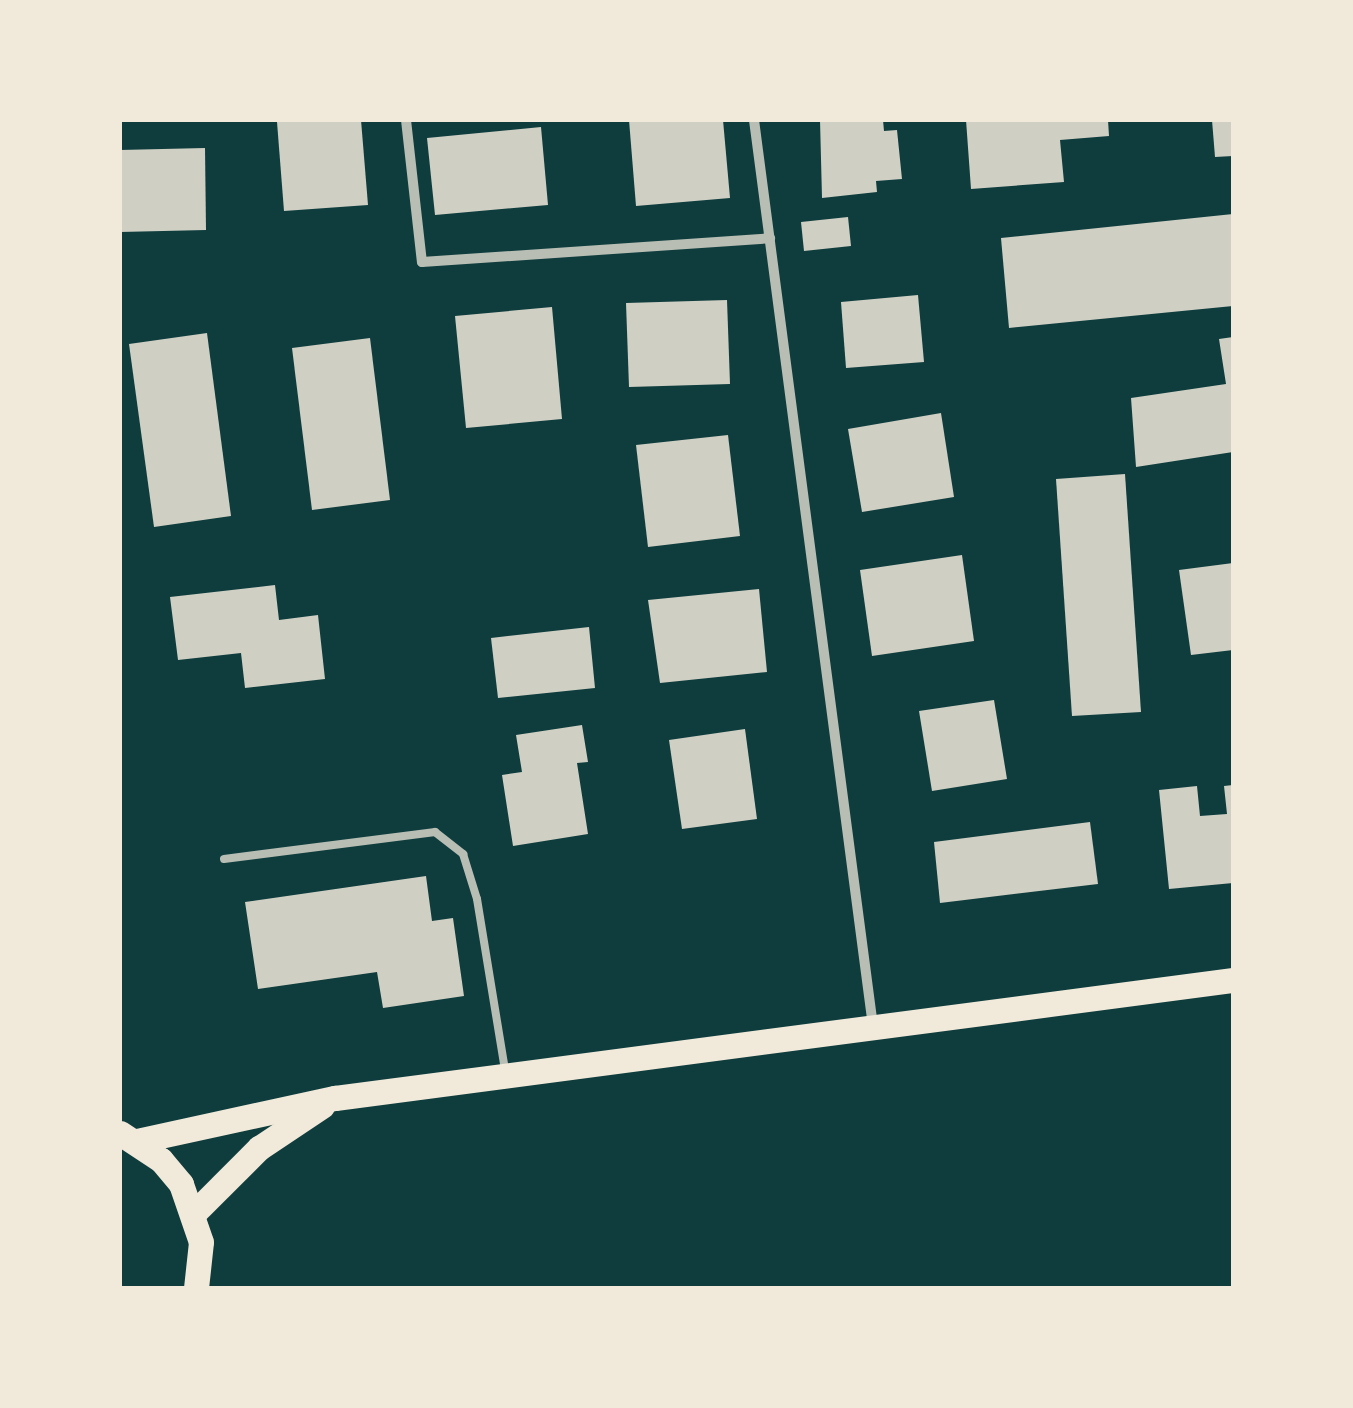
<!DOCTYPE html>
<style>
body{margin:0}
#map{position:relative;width:1353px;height:1408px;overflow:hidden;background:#0f3d3e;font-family:Georgia,serif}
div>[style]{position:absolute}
.building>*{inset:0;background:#cfcfc3}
.service>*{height:8px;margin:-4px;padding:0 4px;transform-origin:4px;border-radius:4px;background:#b8beb3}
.minor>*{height:10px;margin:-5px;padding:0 5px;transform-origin:5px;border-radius:5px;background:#b8beb3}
.primary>*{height:25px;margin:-12.5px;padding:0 12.5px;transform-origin:12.5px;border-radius:12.5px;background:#f1e9da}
span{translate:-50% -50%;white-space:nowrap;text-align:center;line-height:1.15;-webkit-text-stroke:8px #f1e9da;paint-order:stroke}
.frame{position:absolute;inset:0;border:122px solid #f1e9da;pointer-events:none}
</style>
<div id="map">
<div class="building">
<i style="clip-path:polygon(361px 120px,368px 205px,284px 211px,277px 122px)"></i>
<i style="clip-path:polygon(629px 120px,723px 120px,730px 198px,636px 206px)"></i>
<i style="clip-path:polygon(820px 120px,883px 120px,884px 131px,897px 130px,902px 179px,876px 181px,877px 192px,822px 198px)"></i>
<i style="clip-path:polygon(966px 120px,1108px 120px,1109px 136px,1060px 140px,1064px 182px,971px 189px)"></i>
<i style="clip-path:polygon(1212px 120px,1233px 120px,1233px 156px,1215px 157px)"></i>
<i style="clip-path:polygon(541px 127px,548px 205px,435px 215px,427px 138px)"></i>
<i style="clip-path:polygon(205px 148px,206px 230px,120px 232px,120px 150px)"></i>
<i style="clip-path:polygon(1233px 214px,1233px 306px,1009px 328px,1001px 238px)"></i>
<i style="clip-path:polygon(848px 217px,851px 246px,804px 251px,801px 222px)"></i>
<i style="clip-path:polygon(918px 295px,924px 362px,846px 368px,841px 302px)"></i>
<i style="clip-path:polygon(727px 300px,730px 384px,629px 387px,626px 303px)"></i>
<i style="clip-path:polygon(552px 307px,562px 419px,466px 428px,455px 316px)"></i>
<i style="clip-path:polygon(207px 333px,231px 516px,154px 527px,129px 344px)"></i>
<i style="clip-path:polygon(1233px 337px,1233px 452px,1136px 467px,1131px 398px,1226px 384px,1219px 339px)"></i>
<i style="clip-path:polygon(370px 338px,390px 500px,312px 510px,292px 348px)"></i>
<i style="clip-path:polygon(941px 413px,954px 497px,862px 512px,848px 429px)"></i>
<i style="clip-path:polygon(728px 435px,740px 536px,648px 547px,636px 445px)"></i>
<i style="clip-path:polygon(1125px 474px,1141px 712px,1072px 716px,1056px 479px)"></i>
<i style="clip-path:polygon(962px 555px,974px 641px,872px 656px,860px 570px)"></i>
<i style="clip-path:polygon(1233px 563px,1233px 650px,1191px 655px,1179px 570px)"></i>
<i style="clip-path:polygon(275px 585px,279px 620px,318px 615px,325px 679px,245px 688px,241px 653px,178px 660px,170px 597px)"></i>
<i style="clip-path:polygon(759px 589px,767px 672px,660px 683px,648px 600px)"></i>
<i style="clip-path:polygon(589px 627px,595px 688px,498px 698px,491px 638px)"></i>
<i style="clip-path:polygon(994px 700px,1007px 779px,932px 791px,919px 711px)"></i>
<i style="clip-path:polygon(582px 725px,588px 762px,577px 763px,588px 834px,513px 846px,502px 775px,522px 772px,516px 735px)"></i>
<i style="clip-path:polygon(745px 729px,757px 819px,682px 829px,669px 740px)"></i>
<i style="clip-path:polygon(1233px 785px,1233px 883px,1169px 889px,1159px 790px,1197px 786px,1200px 816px,1227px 814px,1224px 786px)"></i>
<i style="clip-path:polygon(1090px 822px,1098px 884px,940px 903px,934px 842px)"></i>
<i style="clip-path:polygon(426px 876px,432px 921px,453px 918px,464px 996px,383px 1008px,377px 972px,258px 989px,245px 902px)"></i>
</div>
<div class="service">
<i style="left:224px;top:859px;width:213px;rotate:-7.3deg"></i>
<i style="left:435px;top:832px;width:36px;rotate:38deg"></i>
<i style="left:463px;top:854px;width:47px;rotate:72.7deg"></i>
<i style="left:477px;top:899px;width:173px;rotate:80.7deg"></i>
</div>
<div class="minor">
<i style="left:406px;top:120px;width:143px;rotate:83.6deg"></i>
<i style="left:422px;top:262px;width:349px;rotate:-3.9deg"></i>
<i style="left:754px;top:120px;width:914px;rotate:82.52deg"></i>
</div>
<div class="primary">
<i style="left:120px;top:1133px;width:49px;rotate:33.4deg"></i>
<i style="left:161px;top:1160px;width:31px;rotate:50deg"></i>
<i style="left:181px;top:1184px;width:61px;rotate:71deg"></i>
<i style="left:201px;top:1242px;width:46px;rotate:96.2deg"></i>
<i style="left:137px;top:1141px;width:203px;rotate:-12.3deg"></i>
<i style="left:335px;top:1098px;width:906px;rotate:-7.49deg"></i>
<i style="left:195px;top:1212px;width:91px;rotate:-45deg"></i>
<i style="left:259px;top:1148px;width:76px;rotate:-33.7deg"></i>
</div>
<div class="frame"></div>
</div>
